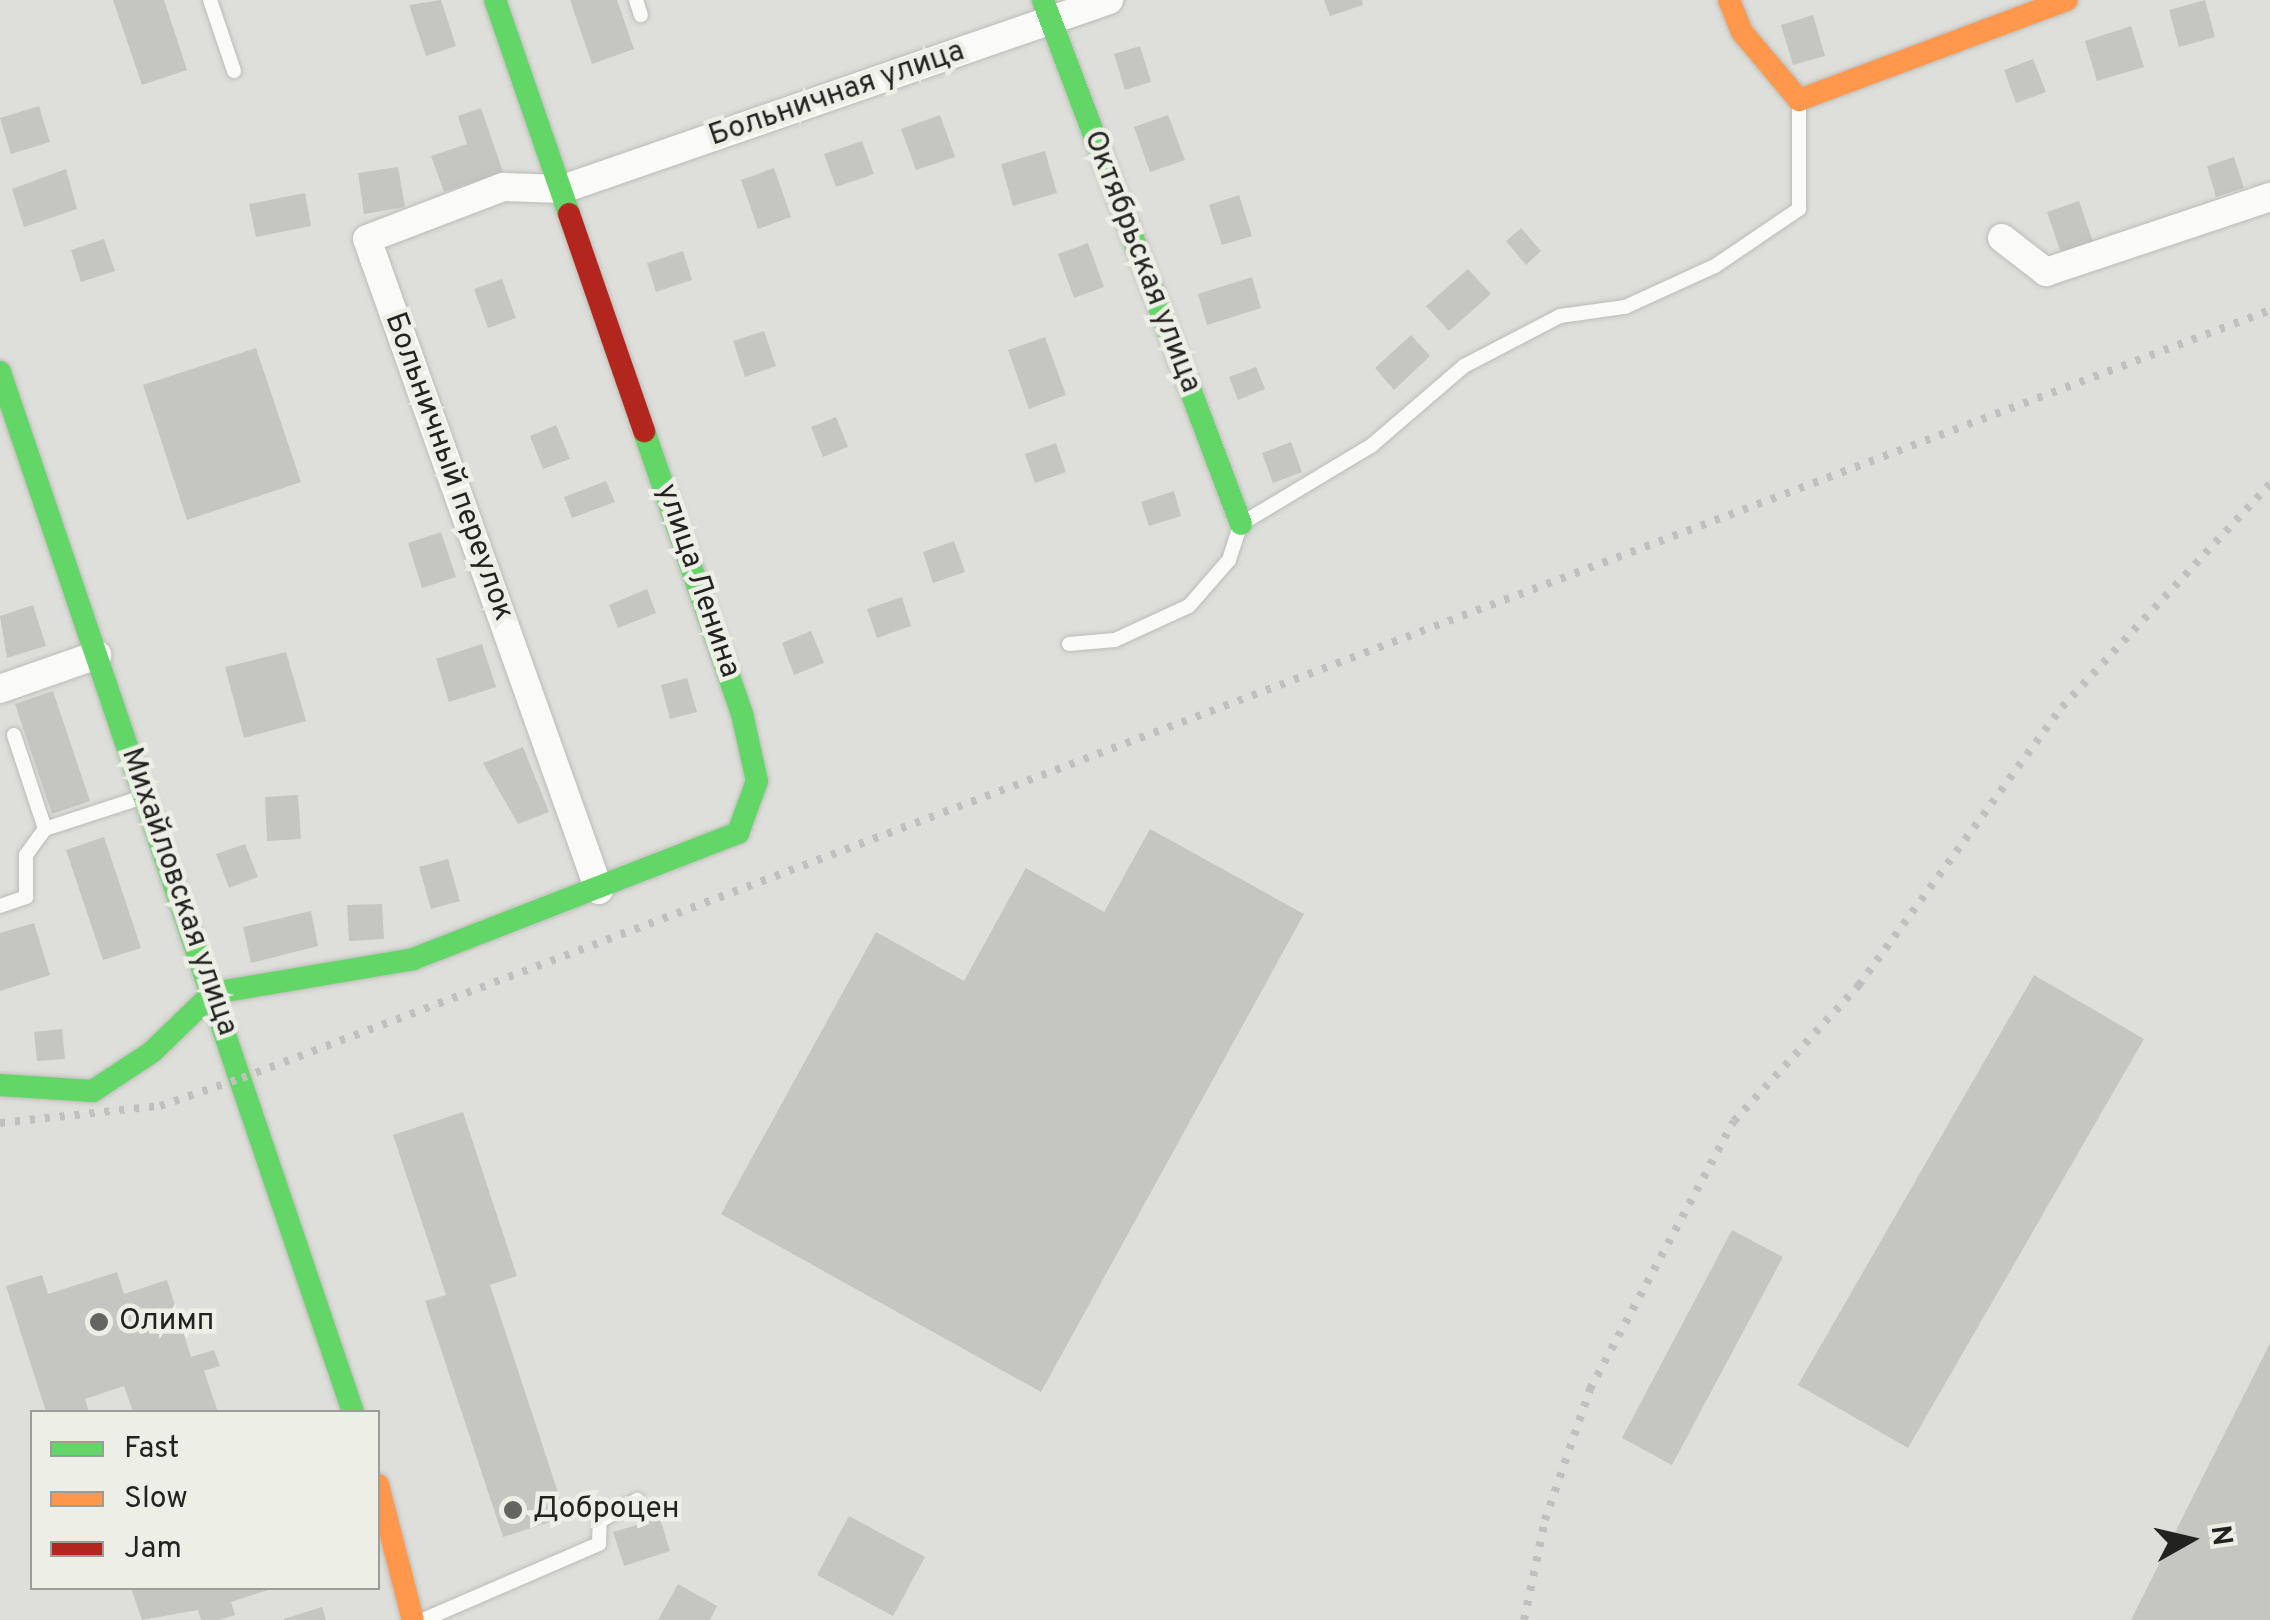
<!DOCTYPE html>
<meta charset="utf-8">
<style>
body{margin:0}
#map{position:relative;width:2270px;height:1620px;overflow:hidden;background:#dedfda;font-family:Overpass,sans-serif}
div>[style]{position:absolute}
.building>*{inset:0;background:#c5c6c2}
.roads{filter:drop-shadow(0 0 2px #bbbcb8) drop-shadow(0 0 2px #bbbcb8)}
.lane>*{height:14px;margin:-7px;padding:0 7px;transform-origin:7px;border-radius:7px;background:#fafaf9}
.street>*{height:28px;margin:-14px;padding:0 14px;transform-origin:14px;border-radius:14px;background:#fafaf9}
.fast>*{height:22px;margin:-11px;padding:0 11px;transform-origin:11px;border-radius:11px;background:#63d668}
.slow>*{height:22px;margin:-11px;padding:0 11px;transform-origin:11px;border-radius:11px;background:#ff974d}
.jam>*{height:22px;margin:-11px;padding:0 11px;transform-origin:11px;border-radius:11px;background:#b3261e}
.rail>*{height:8px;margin-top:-4px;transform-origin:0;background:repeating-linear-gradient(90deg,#bfc0bf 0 5px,transparent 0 15px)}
.dots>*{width:28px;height:28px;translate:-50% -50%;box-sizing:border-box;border:5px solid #edeee5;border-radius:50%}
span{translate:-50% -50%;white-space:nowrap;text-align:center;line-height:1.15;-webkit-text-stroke:9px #edeee5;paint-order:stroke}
.street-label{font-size:30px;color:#222320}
.poi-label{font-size:30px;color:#222320}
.left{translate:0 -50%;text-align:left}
.legend{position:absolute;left:30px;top:1410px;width:350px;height:180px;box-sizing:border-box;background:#edeee5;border:2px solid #9c9d96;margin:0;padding:12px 18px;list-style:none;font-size:30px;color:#222320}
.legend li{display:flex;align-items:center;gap:20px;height:50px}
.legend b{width:50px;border:2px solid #9c9d96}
.north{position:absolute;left:2140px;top:1490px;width:100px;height:100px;-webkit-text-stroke:8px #edeee5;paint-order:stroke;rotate:82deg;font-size:28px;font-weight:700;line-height:40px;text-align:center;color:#222320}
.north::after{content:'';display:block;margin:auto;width:35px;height:45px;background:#222320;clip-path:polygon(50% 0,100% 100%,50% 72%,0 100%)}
</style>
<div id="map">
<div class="building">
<i style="clip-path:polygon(113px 0,164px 0,187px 70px,142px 85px)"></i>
<i style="clip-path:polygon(441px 0,456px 46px,426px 56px,409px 5px)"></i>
<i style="clip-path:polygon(570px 0,617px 0,634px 49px,592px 64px)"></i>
<i style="clip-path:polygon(1324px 0,1362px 0,1363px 5px,1330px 16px)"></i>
<i style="clip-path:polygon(2205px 0,2215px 37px,2179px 47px,2169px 10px)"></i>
<i style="clip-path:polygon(1813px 15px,1825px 56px,1793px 65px,1781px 25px)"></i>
<i style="clip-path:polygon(2131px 26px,2144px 67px,2097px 81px,2085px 41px)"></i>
<i style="clip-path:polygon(1140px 46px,1151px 82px,1125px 90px,1114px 54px)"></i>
<i style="clip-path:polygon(2033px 59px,2046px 92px,2016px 103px,2004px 70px)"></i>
<i style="clip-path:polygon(39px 106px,50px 142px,11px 154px,0 118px)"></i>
<i style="clip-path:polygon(481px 108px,503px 172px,444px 192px,431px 156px,467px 144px,458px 116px)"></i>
<i style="clip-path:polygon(940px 115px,955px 157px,916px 170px,901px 129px)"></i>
<i style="clip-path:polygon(1168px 115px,1185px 160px,1150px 172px,1134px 127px)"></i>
<i style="clip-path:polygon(862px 141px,874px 174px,836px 187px,824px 154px)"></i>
<i style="clip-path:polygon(1045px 151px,1057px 193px,1013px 206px,1001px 164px)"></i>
<i style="clip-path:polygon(2234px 157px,2244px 188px,2216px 197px,2207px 166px)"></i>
<i style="clip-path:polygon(398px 167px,405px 207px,364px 214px,358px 173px)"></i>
<i style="clip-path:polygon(774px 168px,791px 217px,758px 229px,741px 180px)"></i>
<i style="clip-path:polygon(66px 169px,77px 209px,24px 227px,12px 189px)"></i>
<i style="clip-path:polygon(305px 193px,311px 226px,256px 237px,249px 204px)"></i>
<i style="clip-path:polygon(1239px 195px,1252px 236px,1222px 245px,1209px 205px)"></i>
<i style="clip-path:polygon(2079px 201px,2094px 245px,2062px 256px,2047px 212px)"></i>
<i style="clip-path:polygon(1521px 228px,1541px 251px,1526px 265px,1506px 241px)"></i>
<i style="clip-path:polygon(104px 239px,115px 271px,81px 282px,71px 250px)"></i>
<i style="clip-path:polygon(1088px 243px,1104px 287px,1074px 298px,1058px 254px)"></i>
<i style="clip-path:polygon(683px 251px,692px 280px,656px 292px,647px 263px)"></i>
<i style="clip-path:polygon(1468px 269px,1491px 294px,1449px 331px,1426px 306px)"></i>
<i style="clip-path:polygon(1252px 277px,1261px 308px,1207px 325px,1198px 294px)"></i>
<i style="clip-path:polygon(502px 279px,516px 318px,488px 328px,474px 289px)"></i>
<i style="clip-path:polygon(764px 331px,776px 366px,745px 377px,733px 341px)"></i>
<i style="clip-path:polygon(1411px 335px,1430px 356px,1394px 390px,1375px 368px)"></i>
<i style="clip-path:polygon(1045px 337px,1066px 395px,1029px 409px,1008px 350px)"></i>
<i style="clip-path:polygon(256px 348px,301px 482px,187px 520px,143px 385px)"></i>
<i style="clip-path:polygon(1256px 367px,1265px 389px,1238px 400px,1229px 377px)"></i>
<i style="clip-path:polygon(836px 417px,848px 447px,823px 457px,811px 427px)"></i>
<i style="clip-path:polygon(556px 425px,570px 459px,543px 469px,530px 436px)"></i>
<i style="clip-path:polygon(1291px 442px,1302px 472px,1273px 483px,1262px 453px)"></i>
<i style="clip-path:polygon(1056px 443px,1066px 472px,1035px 483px,1025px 454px)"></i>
<i style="clip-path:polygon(606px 481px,615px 502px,572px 518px,564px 497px)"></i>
<i style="clip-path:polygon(1174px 491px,1181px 516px,1149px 526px,1141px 502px)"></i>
<i style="clip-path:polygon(441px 532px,456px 577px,422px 588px,408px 543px)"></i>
<i style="clip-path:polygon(954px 541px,965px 572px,933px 583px,923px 552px)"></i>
<i style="clip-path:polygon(647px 589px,656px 613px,618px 628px,609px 605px)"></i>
<i style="clip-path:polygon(902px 597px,911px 626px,877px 638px,867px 609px)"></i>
<i style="clip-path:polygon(33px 605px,46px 646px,7px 658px,0 616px)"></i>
<i style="clip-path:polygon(811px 631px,824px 663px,794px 675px,782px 643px)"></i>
<i style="clip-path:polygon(482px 644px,496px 687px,449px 702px,436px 659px)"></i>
<i style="clip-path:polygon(286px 652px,306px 721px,244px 738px,225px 667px)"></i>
<i style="clip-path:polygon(687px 678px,697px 712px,670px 719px,661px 685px)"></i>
<i style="clip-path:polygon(53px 691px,90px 801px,52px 814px,15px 704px)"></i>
<i style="clip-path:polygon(523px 747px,549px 812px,518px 824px,483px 763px)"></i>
<i style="clip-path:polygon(298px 795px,301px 839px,267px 841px,265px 797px)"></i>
<i style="clip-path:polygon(1150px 829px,1304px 914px,1041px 1392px,721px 1214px,876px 932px,964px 981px,1026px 868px,1104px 912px)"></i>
<i style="clip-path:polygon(104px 837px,141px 948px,103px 960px,66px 850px)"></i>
<i style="clip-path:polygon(245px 844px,258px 877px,229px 888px,216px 854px)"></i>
<i style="clip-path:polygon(448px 859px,460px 901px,431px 909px,419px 867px)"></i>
<i style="clip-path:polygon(382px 904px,384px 939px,349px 941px,347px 905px)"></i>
<i style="clip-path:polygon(311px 911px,318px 946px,251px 963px,243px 927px)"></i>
<i style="clip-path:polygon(34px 923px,50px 975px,0 991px,0 933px)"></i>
<i style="clip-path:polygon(2034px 975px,2144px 1039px,1908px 1448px,1798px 1385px)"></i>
<i style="clip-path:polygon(62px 1029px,65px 1059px,37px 1061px,34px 1032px)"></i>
<i style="clip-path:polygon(463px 1112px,517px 1276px,490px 1285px,566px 1517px,503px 1537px,425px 1301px,446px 1295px,393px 1135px)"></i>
<i style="clip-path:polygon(1732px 1230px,1783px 1257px,1672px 1465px,1622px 1438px)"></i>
<i style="clip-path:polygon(117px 1272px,124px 1294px,167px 1280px,191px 1357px,214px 1350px,220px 1366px,204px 1371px,218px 1412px,133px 1412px,124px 1386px,85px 1399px,89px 1412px,46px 1412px,6px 1286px,42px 1275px,48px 1294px)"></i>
<i style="clip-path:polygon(2270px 1343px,2270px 1620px,2131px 1620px)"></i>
<i style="clip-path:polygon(849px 1516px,925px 1557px,893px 1616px,817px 1575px)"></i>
<i style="clip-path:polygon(660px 1518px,670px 1551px,624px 1566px,613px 1532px)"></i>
<i style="clip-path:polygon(678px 1584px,717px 1606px,710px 1620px,658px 1620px)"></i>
<i style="clip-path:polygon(131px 1588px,274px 1588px,231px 1602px,235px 1615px,219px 1620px,201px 1620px,198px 1610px,142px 1620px)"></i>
<i style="clip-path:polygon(322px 1607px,326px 1620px,284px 1620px,284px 1619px)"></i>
</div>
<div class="roads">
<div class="lane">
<i style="left:210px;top:0;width:75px;rotate:71.3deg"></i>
<i style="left:636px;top:0;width:16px;rotate:72deg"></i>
<i style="left:1069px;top:644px;width:46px;rotate:-5deg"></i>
<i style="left:1115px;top:640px;width:81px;rotate:-24.7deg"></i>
<i style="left:1189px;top:606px;width:61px;rotate:-49deg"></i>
<i style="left:1229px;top:560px;width:38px;rotate:-72deg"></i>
<i style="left:1241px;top:524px;width:152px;rotate:-31deg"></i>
<i style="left:1371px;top:446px;width:123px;rotate:-40.7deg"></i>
<i style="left:1464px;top:366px;width:108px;rotate:-27.5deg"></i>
<i style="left:1560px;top:316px;width:66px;rotate:-7.9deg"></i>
<i style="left:1625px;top:307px;width:99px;rotate:-24.5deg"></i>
<i style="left:1715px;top:266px;width:102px;rotate:-34.2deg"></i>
<i style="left:1799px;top:209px;width:109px;rotate:-90deg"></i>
<i style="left:14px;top:735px;width:99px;rotate:71.7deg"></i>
<i style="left:0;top:906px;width:28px;rotate:-19deg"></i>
<i style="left:26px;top:897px;width:42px;rotate:-90deg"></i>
<i style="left:26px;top:855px;width:32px;rotate:-54deg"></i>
<i style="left:45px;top:829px;width:100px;rotate:-18.1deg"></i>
<i style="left:423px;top:1620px;width:192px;rotate:-23.4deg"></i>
<i style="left:599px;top:1544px;width:23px;rotate:-88deg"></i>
<i style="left:600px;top:1521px;width:43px;rotate:-29.6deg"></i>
</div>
<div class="street">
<i style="left:2002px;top:238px;width:56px;rotate:37.7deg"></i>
<i style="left:2046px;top:272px;width:236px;rotate:-18.5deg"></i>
<i style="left:0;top:689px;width:103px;rotate:-19.3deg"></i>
<i style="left:599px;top:890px;width:691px;rotate:-109.61deg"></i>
<i style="left:367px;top:239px;width:146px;rotate:-20.9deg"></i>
<i style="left:503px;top:187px;width:60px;rotate:1.9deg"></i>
<i style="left:563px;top:189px;width:578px;rotate:-19.09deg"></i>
</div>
<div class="fast">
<i style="left:495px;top:0;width:226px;rotate:70.9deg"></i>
<i style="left:1043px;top:0;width:560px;rotate:69.3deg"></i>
<i style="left:0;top:372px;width:1098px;rotate:71.25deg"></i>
<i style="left:0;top:1085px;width:93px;rotate:3.7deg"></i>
<i style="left:93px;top:1091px;width:71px;rotate:-33.5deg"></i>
<i style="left:152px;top:1052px;width:85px;rotate:-44deg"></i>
<i style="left:213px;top:993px;width:203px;rotate:-9.6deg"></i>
<i style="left:413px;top:959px;width:349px;rotate:-21.2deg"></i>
<i style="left:738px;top:833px;width:55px;rotate:-69.9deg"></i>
<i style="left:757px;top:781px;width:69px;rotate:-102.6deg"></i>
<i style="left:742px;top:714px;width:299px;rotate:-109.1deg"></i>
</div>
<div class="slow">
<i style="left:1729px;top:0;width:35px;rotate:68deg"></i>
<i style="left:1742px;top:32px;width:89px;rotate:50deg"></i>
<i style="left:1799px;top:100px;width:286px;rotate:-20.5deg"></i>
<i style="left:378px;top:1485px;width:139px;rotate:75.5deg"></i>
</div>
<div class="jam">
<i style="left:569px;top:214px;width:230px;rotate:70.9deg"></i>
</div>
</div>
<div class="rail">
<i style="left:0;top:1123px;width:161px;rotate:-6.1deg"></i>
<i style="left:160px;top:1106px;width:87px;rotate:-18.9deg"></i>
<i style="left:242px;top:1078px;width:2169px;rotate:-20.74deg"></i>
<i style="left:1524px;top:1620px;width:102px;rotate:-78.1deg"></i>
<i style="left:1545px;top:1520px;width:139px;rotate:-71deg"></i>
<i style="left:1590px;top:1389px;width:304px;rotate:-61.8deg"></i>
<i style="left:1734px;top:1121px;width:185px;rotate:-47.4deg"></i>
<i style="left:1859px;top:985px;width:344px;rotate:-53.9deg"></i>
<i style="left:2062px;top:707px;width:305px;rotate:-47deg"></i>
</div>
<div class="dots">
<i style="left:99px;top:1322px;background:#646561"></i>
<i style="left:513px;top:1510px;background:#646561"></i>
</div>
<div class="street-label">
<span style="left:837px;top:95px;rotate:-19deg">Больничная улица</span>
<span style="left:1141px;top:262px;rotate:69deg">Октябрьская улица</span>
<span style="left:448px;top:467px;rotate:70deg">Больничный переулок</span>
<span style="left:697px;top:581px;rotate:71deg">улица Ленина</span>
<span style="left:178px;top:892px;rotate:71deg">Михайловская улица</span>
</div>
<div class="poi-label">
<span class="left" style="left:119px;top:1322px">Олимп</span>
<span class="left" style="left:533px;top:1510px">Доброцен</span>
</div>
<ul class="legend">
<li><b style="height:12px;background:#63d668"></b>Fast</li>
<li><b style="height:12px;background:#ff974d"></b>Slow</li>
<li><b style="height:12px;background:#b3261e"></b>Jam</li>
</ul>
<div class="north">N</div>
</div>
